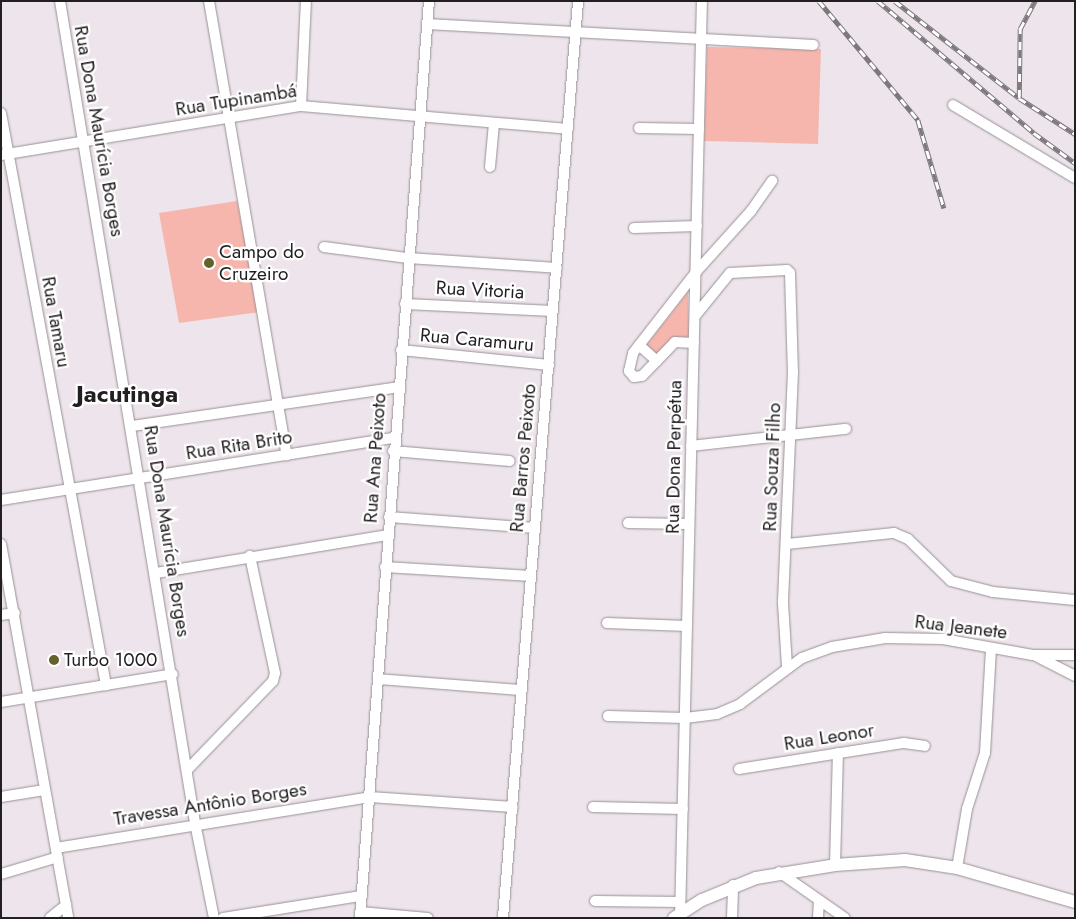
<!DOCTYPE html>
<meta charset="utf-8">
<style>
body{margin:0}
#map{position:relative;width:1076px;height:919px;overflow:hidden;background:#ede5eb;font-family:Jost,sans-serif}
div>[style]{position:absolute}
.green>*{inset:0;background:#f6b6ad}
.roads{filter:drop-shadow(0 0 1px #989096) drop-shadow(0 0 1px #989096)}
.minor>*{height:10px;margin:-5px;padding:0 5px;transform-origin:5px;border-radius:5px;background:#fff}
.major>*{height:12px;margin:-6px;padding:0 6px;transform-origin:6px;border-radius:6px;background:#fff}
.rail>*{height:4.5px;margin-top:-2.25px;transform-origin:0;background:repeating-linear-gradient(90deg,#fff 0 8px,#7d787c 0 16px);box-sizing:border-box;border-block:1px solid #7d787c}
.dots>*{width:14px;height:14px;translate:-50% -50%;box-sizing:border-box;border:2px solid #fff;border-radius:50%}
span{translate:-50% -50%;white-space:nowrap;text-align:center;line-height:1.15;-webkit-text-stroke:4.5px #fff;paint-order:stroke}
.street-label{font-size:19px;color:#221f21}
.poi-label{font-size:19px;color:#221f21}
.left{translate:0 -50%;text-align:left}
.district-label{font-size:24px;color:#221f21;font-weight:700}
.frame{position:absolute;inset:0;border:2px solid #221f21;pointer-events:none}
</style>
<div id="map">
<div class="green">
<i style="clip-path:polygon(707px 47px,821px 49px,818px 144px,704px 141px)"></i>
<i style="clip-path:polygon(237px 201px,259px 312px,179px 323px,159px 213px)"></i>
<i style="clip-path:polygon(688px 292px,689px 339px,658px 356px,646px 346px)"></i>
</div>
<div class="roads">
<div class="minor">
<i style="left:60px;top:1px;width:833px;rotate:80.67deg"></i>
<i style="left:195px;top:823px;width:97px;rotate:78.7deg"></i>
<i style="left:209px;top:1px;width:461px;rotate:80.3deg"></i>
<i style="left:427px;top:24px;width:387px;rotate:3.1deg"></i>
<i style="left:953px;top:105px;width:142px;rotate:30.9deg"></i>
<i style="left:301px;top:106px;width:105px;rotate:-87.3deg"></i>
<i style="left:1px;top:113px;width:582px;rotate:79.6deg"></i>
<i style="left:639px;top:128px;width:60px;rotate:1deg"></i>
<i style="left:1px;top:155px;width:304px;rotate:-9.3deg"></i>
<i style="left:301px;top:106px;width:268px;rotate:4.9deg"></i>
<i style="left:490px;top:167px;width:44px;rotate:-84.8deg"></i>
<i style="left:634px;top:228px;width:63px;rotate:-1.8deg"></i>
<i style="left:324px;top:247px;width:85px;rotate:7.5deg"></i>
<i style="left:408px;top:258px;width:149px;rotate:3.8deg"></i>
<i style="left:405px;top:304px;width:148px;rotate:2.7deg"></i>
<i style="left:695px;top:316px;width:55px;rotate:-50.9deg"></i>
<i style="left:730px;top:273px;width:57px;rotate:-3deg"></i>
<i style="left:787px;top:270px;width:4px;rotate:45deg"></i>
<i style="left:790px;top:273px;width:99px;rotate:88.3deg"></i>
<i style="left:793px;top:372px;width:231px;rotate:92.5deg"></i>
<i style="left:783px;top:603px;width:63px;rotate:86.4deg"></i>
<i style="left:694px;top:343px;width:19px;rotate:-177deg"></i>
<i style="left:675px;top:342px;width:47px;rotate:134.1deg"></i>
<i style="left:642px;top:376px;width:8px;rotate:173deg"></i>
<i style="left:634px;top:377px;width:8px;rotate:-130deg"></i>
<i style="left:629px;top:371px;width:18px;rotate:-77deg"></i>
<i style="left:633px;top:353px;width:103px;rotate:-52.1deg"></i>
<i style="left:696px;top:272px;width:82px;rotate:-48deg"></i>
<i style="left:751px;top:211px;width:37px;rotate:-55deg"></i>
<i style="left:639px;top:345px;width:24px;rotate:42deg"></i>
<i style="left:401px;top:350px;width:149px;rotate:5.8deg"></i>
<i style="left:132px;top:426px;width:269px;rotate:-8.3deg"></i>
<i style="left:691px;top:446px;width:156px;rotate:-6.3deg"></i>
<i style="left:393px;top:451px;width:117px;rotate:4.9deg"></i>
<i style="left:1px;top:500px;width:398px;rotate:-9deg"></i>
<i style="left:389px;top:517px;width:146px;rotate:4.3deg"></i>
<i style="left:628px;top:523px;width:61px;rotate:0.9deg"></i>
<i style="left:1px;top:544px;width:380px;rotate:79.8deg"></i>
<i style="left:787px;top:544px;width:108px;rotate:-5.9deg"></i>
<i style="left:894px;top:533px;width:15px;rotate:23deg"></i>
<i style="left:908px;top:539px;width:60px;rotate:44.3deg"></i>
<i style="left:951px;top:581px;width:43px;rotate:14.7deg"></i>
<i style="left:993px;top:592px;width:82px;rotate:5.6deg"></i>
<i style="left:385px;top:567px;width:146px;rotate:3.5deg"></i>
<i style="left:156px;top:573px;width:234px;rotate:-9.3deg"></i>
<i style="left:1px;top:615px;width:14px;rotate:-8deg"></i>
<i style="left:607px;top:623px;width:80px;rotate:2.1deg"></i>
<i style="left:1036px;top:656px;width:44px;rotate:27.1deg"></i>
<i style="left:378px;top:679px;width:144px;rotate:4.4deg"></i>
<i style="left:1px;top:702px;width:174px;rotate:-9.2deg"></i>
<i style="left:608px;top:716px;width:77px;rotate:1.5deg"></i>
<i style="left:685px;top:718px;width:32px;rotate:-7deg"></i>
<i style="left:717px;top:714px;width:25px;rotate:-23deg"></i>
<i style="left:740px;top:704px;width:77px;rotate:-36.6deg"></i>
<i style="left:802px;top:658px;width:32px;rotate:-20deg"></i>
<i style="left:832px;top:647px;width:54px;rotate:-9.6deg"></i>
<i style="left:885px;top:638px;width:58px;rotate:1deg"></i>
<i style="left:943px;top:639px;width:91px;rotate:10.1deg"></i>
<i style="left:1033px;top:655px;width:42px"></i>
<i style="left:188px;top:769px;width:122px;rotate:-46deg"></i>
<i style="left:273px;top:681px;width:8px;rotate:-76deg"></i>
<i style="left:275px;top:673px;width:120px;rotate:-102.1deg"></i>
<i style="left:739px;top:769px;width:167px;rotate:-9deg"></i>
<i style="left:904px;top:743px;width:21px;rotate:8deg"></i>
<i style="left:1px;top:797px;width:44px;rotate:-9.2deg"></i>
<i style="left:593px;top:807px;width:90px;rotate:1.3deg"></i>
<i style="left:56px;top:848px;width:318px;rotate:-9.2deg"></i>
<i style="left:370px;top:797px;width:143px;rotate:4deg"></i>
<i style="left:835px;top:865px;width:112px;rotate:-88.5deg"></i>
<i style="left:957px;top:868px;width:60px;rotate:-80.4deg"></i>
<i style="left:967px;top:809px;width:59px;rotate:-72.2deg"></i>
<i style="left:985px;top:753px;width:105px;rotate:-86.7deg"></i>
<i style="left:779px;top:872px;width:80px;rotate:34.9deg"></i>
<i style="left:1px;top:874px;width:59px;rotate:-16.6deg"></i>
<i style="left:595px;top:901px;width:85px;rotate:0.7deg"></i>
<i style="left:360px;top:912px;width:68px;rotate:5deg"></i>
<i style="left:50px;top:918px;width:21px;rotate:-39deg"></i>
<i style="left:223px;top:918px;width:140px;rotate:-9.1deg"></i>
<i style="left:360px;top:918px;width:920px;rotate:-85.7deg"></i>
<i style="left:503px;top:918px;width:920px;rotate:-85.32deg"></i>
<i style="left:680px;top:918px;width:917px;rotate:-88.63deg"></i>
<i style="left:732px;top:918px;width:33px;rotate:-88deg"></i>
<i style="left:818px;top:918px;width:17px;rotate:-87deg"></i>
</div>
<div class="major">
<i style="left:674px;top:918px;width:33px;rotate:-33deg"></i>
<i style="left:702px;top:900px;width:58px;rotate:-22.2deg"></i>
<i style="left:756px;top:878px;width:80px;rotate:-9.3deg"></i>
<i style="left:835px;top:865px;width:70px;rotate:-4.1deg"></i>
<i style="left:905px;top:860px;width:53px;rotate:8.7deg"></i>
<i style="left:957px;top:868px;width:123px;rotate:16.1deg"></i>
</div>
</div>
<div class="rail">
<i style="left:819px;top:1px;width:155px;rotate:50.2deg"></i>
<i style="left:918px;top:120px;width:92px;rotate:73.5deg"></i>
<i style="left:878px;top:1px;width:204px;rotate:40.2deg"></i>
<i style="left:1034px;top:133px;width:51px;rotate:36.2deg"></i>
<i style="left:895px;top:1px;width:157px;rotate:38deg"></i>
<i style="left:1019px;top:98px;width:67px;rotate:32.7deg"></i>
<i style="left:1019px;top:98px;width:69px;rotate:-89.2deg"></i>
<i style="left:1020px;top:29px;width:32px;rotate:-62deg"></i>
</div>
<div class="dots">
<i style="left:209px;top:263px;background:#64612d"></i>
<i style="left:54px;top:660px;background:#64612d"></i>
</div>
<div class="street-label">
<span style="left:236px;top:100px;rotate:-9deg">Rua Tupinambá</span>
<span style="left:99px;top:131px;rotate:80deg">Rua Dona Maurícia Borges</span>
<span style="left:480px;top:290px;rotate:3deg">Rua Vitoria</span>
<span style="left:56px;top:322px;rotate:80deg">Rua Tamaru</span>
<span style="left:477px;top:340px;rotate:5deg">Rua Caramuru</span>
<span style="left:239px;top:445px;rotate:-9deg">Rua Rita Brito</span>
<span style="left:674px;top:457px;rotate:-89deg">Rua Dona Perpétua</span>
<span style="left:375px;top:458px;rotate:-86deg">Rua Ana Peixoto</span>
<span style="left:523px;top:458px;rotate:-85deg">Rua Barros Peixoto</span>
<span style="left:772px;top:467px;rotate:-88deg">Rua Souza Filho</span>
<span style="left:167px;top:531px;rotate:81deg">Rua Dona Maurícia Borges</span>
<span style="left:961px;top:627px;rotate:7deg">Rua Jeanete</span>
<span style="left:829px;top:737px;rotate:-9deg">Rua Leonor</span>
<span style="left:210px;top:804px;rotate:-9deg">Travessa Antônio Borges</span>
</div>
<div class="poi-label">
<span class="left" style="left:219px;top:263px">Campo do<br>Cruzeiro</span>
<span class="left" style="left:64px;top:660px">Turbo 1000</span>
</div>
<div class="district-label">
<span style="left:127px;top:394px">Jacutinga</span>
</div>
<div class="frame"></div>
</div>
